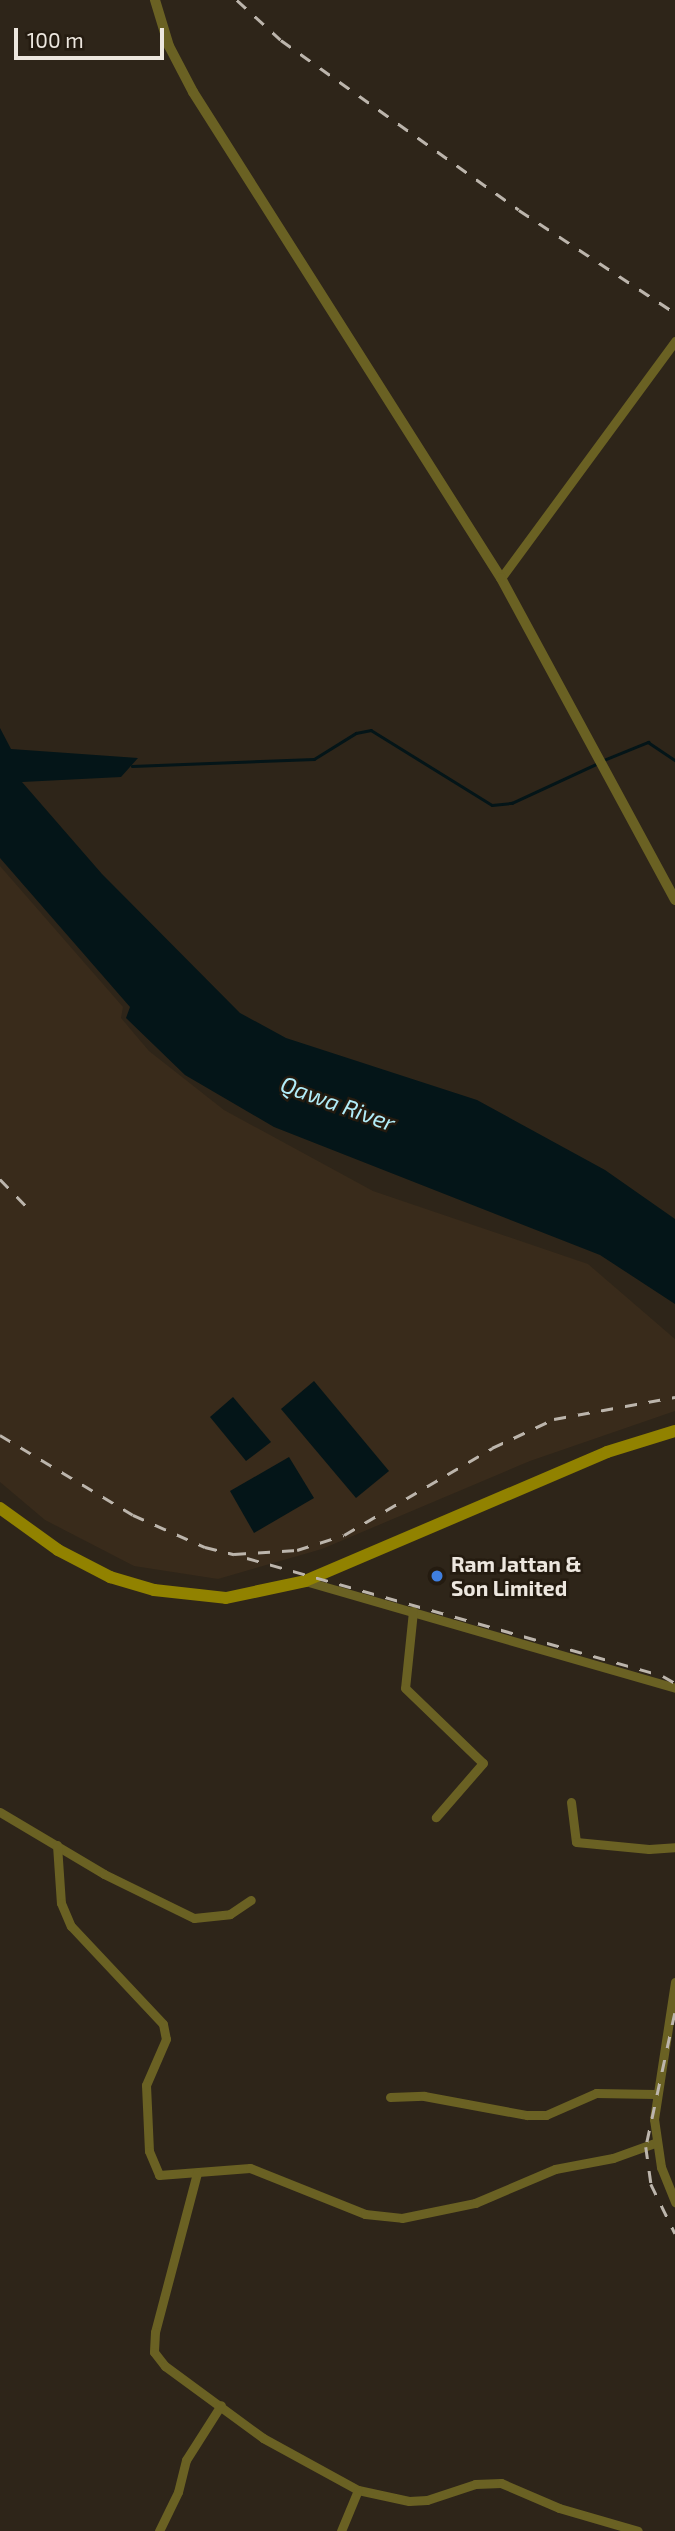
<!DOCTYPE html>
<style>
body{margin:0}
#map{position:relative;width:675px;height:2531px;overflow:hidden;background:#2e2519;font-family:"Exo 2",sans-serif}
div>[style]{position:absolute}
.built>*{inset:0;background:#392b1b}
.water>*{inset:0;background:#041518}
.stream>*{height:2.5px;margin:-1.25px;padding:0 1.25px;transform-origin:1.25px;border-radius:1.25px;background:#041518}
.minor>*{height:9px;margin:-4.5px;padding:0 4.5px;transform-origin:4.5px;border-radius:4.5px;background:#6a6123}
.tertiary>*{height:10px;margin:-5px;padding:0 5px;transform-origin:5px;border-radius:5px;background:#6a6123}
.secondary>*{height:12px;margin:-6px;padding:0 6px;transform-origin:6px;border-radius:6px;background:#918200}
.rail>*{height:2.5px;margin-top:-1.25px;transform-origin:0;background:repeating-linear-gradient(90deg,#bcb5ac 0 12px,transparent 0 24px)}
.dots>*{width:19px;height:19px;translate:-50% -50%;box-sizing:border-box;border:4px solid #241b10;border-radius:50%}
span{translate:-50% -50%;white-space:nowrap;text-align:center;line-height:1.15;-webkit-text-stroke:5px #241b10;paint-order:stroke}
.poi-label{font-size:21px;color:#ede7df;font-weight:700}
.left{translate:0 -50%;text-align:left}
.water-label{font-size:23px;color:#b2edf9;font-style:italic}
.scale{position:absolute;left:14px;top:28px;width:150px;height:32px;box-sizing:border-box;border:4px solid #ede7df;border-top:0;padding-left:9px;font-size:21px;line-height:24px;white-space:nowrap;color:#ede7df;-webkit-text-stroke:5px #241b10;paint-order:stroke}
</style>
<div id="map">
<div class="built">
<i style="clip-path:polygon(0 866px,123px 1007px,121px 1018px,149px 1051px,224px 1110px,373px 1191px,588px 1264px,675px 1339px,675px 1411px,530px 1461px,322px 1549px,218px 1579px,134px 1566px,45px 1520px,0 1482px)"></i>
</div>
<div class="water">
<i style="clip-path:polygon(0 728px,11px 749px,138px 758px,121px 777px,22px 782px,102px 874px,240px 1013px,286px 1038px,477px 1100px,605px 1170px,675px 1219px,675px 1304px,600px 1255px,274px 1127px,185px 1075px,126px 1018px,130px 1007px,0 858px)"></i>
<i style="clip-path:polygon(314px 1381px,389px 1471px,356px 1498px,281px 1409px)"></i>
<i style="clip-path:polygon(233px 1397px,271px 1442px,246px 1461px,210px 1417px)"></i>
<i style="clip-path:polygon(289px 1457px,314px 1498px,254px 1533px,230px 1491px)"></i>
</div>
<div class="stream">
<i style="left:604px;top:760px;width:48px;rotate:-22.2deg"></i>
<i style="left:648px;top:742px;width:32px;rotate:34deg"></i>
<i style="left:132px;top:766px;width:182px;rotate:-2.2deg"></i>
<i style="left:314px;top:759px;width:49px;rotate:-31.8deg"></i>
<i style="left:356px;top:733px;width:15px;rotate:-11deg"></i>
<i style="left:371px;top:730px;width:142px;rotate:31.8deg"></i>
<i style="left:492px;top:805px;width:20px;rotate:-6deg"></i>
<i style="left:512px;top:803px;width:95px;rotate:-24.9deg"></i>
</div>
<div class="minor">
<i style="left:501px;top:578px;width:294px;rotate:-53.7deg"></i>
<i style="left:305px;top:1581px;width:385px;rotate:16.1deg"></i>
<i style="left:413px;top:1611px;width:77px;rotate:95.9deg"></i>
<i style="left:405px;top:1688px;width:108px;rotate:43.9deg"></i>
<i style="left:483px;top:1763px;width:72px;rotate:131deg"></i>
<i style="left:571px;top:1802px;width:40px;rotate:82.9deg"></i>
<i style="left:576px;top:1842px;width:73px;rotate:5.5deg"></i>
<i style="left:649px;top:1849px;width:26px;rotate:-4deg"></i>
<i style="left:0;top:1812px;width:121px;rotate:30.8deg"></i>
<i style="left:104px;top:1874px;width:100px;rotate:26.1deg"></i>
<i style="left:194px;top:1918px;width:36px;rotate:-6deg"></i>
<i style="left:230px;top:1914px;width:25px;rotate:-34deg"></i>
<i style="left:57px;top:1845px;width:58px;rotate:86.1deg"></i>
<i style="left:61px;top:1903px;width:25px;rotate:67deg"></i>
<i style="left:71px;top:1926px;width:134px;rotate:46.8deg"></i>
<i style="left:163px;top:2024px;width:15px;rotate:79deg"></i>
<i style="left:166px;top:2039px;width:50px;rotate:113.5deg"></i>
<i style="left:146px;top:2085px;width:66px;rotate:87.4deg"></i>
<i style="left:149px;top:2151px;width:26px;rotate:67deg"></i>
<i style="left:159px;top:2175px;width:91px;rotate:-4.4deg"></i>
<i style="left:250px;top:2168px;width:124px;rotate:21.8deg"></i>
<i style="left:365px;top:2214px;width:37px;rotate:6deg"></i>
<i style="left:402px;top:2218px;width:75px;rotate:-11.6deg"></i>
<i style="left:475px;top:2203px;width:87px;rotate:-23deg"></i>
<i style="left:555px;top:2169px;width:59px;rotate:-10.7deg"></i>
<i style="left:613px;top:2158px;width:45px;rotate:-19.7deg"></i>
<i style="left:675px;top:1982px;width:139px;rotate:98.7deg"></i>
<i style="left:654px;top:2119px;width:49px;rotate:81.7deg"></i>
<i style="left:661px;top:2167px;width:38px;rotate:68deg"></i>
<i style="left:390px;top:2097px;width:34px;rotate:-2deg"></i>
<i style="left:424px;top:2096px;width:105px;rotate:10.5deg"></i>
<i style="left:527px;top:2115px;width:19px"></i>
<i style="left:546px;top:2115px;width:55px;rotate:-23.7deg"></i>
<i style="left:596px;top:2093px;width:59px;rotate:1deg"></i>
<i style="left:197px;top:2173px;width:164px;rotate:104.8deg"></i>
<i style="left:155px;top:2332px;width:20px;rotate:93deg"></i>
<i style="left:154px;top:2352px;width:18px;rotate:52deg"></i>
<i style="left:165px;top:2366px;width:122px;rotate:36.3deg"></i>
<i style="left:263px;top:2438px;width:108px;rotate:28.7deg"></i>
<i style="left:358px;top:2490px;width:52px;rotate:12.2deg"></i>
<i style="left:409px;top:2501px;width:18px;rotate:-3deg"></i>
<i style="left:427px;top:2500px;width:51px;rotate:-18.4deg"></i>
<i style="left:475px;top:2484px;width:26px;rotate:-2deg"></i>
<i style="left:501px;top:2483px;width:63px;rotate:23.3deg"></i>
<i style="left:559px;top:2508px;width:82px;rotate:16.2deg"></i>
<i style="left:159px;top:2531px;width:43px;rotate:-64deg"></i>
<i style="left:178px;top:2492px;width:33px;rotate:-76deg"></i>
<i style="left:186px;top:2460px;width:65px;rotate:-57.5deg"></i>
<i style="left:341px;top:2531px;width:44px;rotate:-67.5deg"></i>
</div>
<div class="tertiary">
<i style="left:155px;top:0;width:48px;rotate:73.1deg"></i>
<i style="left:169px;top:46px;width:52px;rotate:62.4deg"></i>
<i style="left:193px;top:92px;width:575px;rotate:57.64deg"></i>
<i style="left:501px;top:578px;width:366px;rotate:61.6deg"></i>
</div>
<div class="secondary">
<i style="left:0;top:1508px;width:72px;rotate:35.9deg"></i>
<i style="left:58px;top:1550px;width:59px;rotate:27.4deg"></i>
<i style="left:110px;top:1577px;width:46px;rotate:16.5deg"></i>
<i style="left:154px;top:1590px;width:72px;rotate:6.3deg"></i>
<i style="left:226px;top:1598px;width:81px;rotate:-12.1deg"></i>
<i style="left:305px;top:1581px;width:328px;rotate:-23.1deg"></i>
<i style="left:607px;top:1452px;width:71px;rotate:-17.2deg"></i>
</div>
<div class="rail">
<i style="left:237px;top:0;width:59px;rotate:42.3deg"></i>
<i style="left:281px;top:40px;width:292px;rotate:35.5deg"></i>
<i style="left:519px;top:210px;width:187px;rotate:33.4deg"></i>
<i style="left:0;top:1179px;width:47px;rotate:45.9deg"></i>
<i style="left:0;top:1435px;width:155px;rotate:31deg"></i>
<i style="left:133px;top:1515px;width:79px;rotate:24deg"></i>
<i style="left:205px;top:1547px;width:30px;rotate:14deg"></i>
<i style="left:234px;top:1554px;width:63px;rotate:-3.6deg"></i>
<i style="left:297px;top:1550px;width:49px;rotate:-17.7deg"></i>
<i style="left:344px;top:1535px;width:172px;rotate:-30.4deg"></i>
<i style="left:492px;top:1448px;width:68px;rotate:-25.1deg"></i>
<i style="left:554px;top:1419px;width:123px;rotate:-10.3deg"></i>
<i style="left:247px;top:1558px;width:432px;rotate:15.8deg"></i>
<i style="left:663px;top:1676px;width:14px;rotate:30deg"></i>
<i style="left:675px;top:2013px;width:137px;rotate:102.2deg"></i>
<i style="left:646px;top:2147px;width:37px;rotate:82deg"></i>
<i style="left:651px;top:2184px;width:55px;rotate:63.9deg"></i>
</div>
<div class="dots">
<i style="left:437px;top:1576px;background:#3f7fe0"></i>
</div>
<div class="poi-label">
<span class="left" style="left:451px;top:1576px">Ram Jattan &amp;<br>Son Limited</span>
</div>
<div class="water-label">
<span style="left:338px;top:1103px;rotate:20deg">Qawa River</span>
</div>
<div class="scale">100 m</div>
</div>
